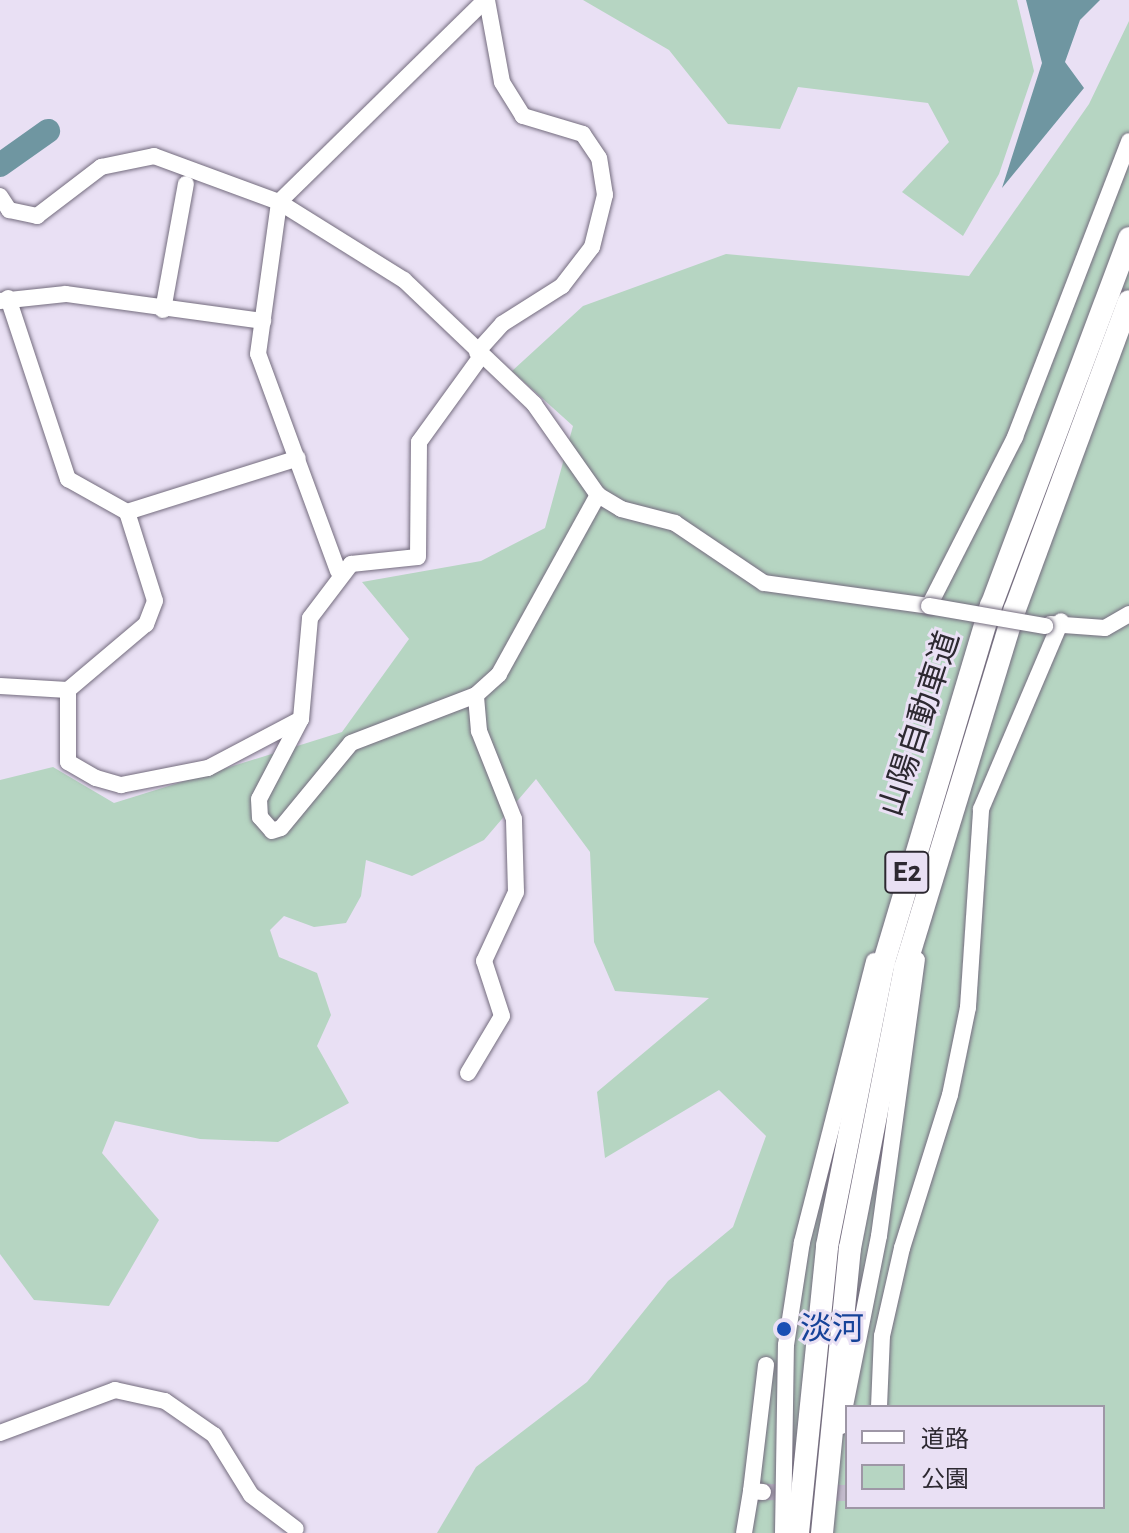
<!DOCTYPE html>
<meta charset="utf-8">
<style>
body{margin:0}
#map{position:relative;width:1129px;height:1533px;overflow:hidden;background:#e9e0f4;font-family:"Alegreya Sans","Noto Sans JP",sans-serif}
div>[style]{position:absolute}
.green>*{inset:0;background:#b6d5c2}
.water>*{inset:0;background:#6f96a1}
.river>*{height:24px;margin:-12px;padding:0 12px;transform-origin:12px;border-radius:12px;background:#6f96a1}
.minor-tunnel>*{height:16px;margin-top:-8px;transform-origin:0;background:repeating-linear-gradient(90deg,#c3bbcd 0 16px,transparent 0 24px)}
.roads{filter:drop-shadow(0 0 2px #746c7e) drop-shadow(0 0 2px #746c7e)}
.minor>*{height:16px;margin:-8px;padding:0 8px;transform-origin:8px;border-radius:8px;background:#fff}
.highway>*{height:22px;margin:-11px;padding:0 11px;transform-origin:11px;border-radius:11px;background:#fff}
.bridges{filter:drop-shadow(0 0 2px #746c7e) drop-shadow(0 0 2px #746c7e)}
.minor-bridge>*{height:16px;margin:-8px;padding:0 8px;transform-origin:8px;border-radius:8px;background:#fff}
.dots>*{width:22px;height:22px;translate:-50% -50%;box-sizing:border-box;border:4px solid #e9e0f4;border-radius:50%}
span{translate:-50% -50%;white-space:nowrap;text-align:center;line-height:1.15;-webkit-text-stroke:6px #e9e0f4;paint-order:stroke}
.shield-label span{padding:2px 6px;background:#e9e0f4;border:2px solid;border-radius:6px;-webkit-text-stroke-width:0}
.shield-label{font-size:30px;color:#2d2931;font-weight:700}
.street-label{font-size:32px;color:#2d2931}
.transit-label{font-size:32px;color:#164399}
.left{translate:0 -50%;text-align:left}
.legend{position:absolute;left:845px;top:1405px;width:260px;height:104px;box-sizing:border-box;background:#e9e0f4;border:2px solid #9e97a6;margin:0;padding:10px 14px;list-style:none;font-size:24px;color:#2d2931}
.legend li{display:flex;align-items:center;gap:16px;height:40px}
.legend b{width:40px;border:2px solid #9e97a6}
</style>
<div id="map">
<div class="green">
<i style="clip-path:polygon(583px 0,1017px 0,1034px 71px,999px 174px,963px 236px,902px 192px,949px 142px,928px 103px,798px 87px,780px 129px,728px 124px,669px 50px)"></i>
<i style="clip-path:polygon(evenodd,1129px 21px,1129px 1533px,437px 1533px,476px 1467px,587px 1382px,668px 1281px,733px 1227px,766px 1136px,719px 1090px,605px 1158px,597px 1092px,709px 998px,615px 991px,594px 942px,590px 852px,536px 779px,484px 840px,412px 876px,366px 860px,361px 896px,346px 923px,314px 927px,284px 916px,270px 930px,279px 957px,317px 973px,331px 1015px,317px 1046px,349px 1103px,278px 1142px,200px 1139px,115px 1121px,102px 1153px,159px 1220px,109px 1306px,34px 1300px,0 1254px,0 780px,53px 767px,114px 803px,342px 732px,409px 639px,362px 582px,481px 561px,545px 528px,573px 426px,512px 371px,583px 306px,726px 254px,969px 276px,1089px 104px,1129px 21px,847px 1407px,1103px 1407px,1103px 1507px,847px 1507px,847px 1407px)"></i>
</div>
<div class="water">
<i style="clip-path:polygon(1026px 0,1100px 0,1080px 20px,1065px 62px,1084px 88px,1002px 188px,1042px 63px)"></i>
</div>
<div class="river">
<i style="left:0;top:165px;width:59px;rotate:-35.3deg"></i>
</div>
<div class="minor-tunnel">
<i style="left:763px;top:1492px;width:84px;rotate:0.7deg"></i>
</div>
<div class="roads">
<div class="minor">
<i style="left:0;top:196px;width:17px;rotate:57deg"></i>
<i style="left:9px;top:210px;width:29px;rotate:12deg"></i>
<i style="left:37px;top:216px;width:81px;rotate:-37.4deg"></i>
<i style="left:101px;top:167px;width:54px;rotate:-11.7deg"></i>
<i style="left:154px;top:156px;width:133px;rotate:20.2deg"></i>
<i style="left:279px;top:202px;width:289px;rotate:-44.4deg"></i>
<i style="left:8px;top:298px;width:191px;rotate:71.7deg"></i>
<i style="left:68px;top:479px;width:68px;rotate:29.2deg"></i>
<i style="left:127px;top:512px;width:93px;rotate:72.5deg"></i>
<i style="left:155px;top:601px;width:25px;rotate:111deg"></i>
<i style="left:146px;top:624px;width:102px;rotate:139.8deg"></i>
<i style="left:68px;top:690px;width:72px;rotate:90deg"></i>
<i style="left:68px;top:762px;width:32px;rotate:30deg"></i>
<i style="left:96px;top:778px;width:26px;rotate:16deg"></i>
<i style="left:121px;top:785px;width:89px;rotate:-11.1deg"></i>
<i style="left:208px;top:768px;width:105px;rotate:-27.8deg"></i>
<i style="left:301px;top:719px;width:90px;rotate:117.7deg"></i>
<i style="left:259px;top:799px;width:18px;rotate:87deg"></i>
<i style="left:260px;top:817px;width:18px;rotate:49deg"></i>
<i style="left:272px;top:831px;width:9px;rotate:-18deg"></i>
<i style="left:281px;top:828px;width:110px;rotate:-50.5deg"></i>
<i style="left:351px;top:743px;width:134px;rotate:-21deg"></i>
<i style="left:476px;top:695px;width:31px;rotate:-42deg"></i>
<i style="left:499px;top:674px;width:205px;rotate:-61.1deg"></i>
<i style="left:0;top:301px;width:66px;rotate:-6.1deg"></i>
<i style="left:66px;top:294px;width:199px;rotate:7.8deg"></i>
<i style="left:163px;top:310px;width:128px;rotate:-79.7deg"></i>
<i style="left:477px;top:352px;width:38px;rotate:-48deg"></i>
<i style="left:502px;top:324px;width:71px;rotate:-32.3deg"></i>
<i style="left:562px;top:286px;width:49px;rotate:-52.4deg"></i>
<i style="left:592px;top:247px;width:54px;rotate:-76deg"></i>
<i style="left:605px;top:195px;width:37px;rotate:-99deg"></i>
<i style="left:599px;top:158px;width:29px;rotate:-124deg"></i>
<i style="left:583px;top:134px;width:63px;rotate:-163.3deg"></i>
<i style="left:523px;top:116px;width:40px;rotate:-122deg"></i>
<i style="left:502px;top:82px;width:83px;rotate:-100.4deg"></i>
<i style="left:127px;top:512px;width:179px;rotate:-17.5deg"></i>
<i style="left:338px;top:571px;width:231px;rotate:-110.2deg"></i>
<i style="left:258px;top:354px;width:153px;rotate:-82.1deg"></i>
<i style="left:279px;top:202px;width:147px;rotate:32deg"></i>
<i style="left:404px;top:280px;width:180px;rotate:43.6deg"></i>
<i style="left:534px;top:404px;width:111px;rotate:54.9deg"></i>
<i style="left:598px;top:495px;width:27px;rotate:31deg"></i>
<i style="left:621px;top:509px;width:56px;rotate:14.5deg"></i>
<i style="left:675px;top:523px;width:107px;rotate:34deg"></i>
<i style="left:764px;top:583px;width:167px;rotate:7.9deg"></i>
<i style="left:929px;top:606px;width:190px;rotate:-63deg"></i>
<i style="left:1015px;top:437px;width:317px;rotate:-68.9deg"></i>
<i style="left:1050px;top:624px;width:55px;rotate:4.2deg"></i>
<i style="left:1105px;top:628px;width:28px;rotate:-30deg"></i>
<i style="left:0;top:686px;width:68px;rotate:3.4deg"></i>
<i style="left:301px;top:719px;width:101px;rotate:-84.9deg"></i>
<i style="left:310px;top:618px;width:68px;rotate:-52.8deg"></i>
<i style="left:351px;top:564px;width:67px;rotate:-6deg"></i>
<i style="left:418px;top:557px;width:115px;rotate:-89.5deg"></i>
<i style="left:419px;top:442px;width:107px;rotate:-54.1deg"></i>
<i style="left:468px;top:1073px;width:66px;rotate:-59.2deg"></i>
<i style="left:502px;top:1016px;width:58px;rotate:-108.1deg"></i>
<i style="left:484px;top:961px;width:76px;rotate:-65.1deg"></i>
<i style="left:516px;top:892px;width:73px;rotate:-91.6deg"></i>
<i style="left:514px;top:819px;width:95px;rotate:-111.7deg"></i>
<i style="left:479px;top:731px;width:36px;rotate:-95deg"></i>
<i style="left:879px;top:1407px;width:71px;rotate:-87.6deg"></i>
<i style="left:882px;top:1336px;width:90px;rotate:-77.2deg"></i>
<i style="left:902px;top:1248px;width:160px;rotate:-72.6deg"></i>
<i style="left:950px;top:1095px;width:90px;rotate:-78.4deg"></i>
<i style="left:968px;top:1007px;width:198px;rotate:-86.2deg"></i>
<i style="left:981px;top:809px;width:204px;rotate:-66.9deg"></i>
<i style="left:841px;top:1426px;width:194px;rotate:-78.7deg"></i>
<i style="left:879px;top:1236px;width:279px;rotate:-82.2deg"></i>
<i style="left:0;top:1433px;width:123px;rotate:-20.5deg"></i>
<i style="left:115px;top:1390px;width:51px;rotate:12.4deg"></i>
<i style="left:165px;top:1401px;width:60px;rotate:34.8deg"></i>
<i style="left:214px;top:1435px;width:70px;rotate:58.3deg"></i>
<i style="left:251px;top:1495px;width:56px;rotate:37.1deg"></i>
<i style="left:751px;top:1491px;width:127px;rotate:-83.2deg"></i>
<i style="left:744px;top:1533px;width:43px;rotate:-80.5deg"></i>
<i style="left:751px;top:1491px;width:12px;rotate:5deg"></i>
<i style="left:783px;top:1533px;width:188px;rotate:-89.1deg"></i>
<i style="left:786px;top:1345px;width:104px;rotate:-81.2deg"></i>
<i style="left:802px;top:1242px;width:290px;rotate:-75.6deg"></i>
</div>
<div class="highway">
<i style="left:798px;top:1533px;width:288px;rotate:-84.2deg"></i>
<i style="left:827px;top:1246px;width:287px;rotate:-78.7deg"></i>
<i style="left:883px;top:965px;width:375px;rotate:-73.3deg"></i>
<i style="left:991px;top:606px;width:393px;rotate:-69.4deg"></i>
<i style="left:822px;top:1533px;width:286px;rotate:-84.4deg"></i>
<i style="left:850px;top:1248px;width:285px;rotate:-78.9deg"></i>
<i style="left:905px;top:968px;width:375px;rotate:-73deg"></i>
<i style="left:1015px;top:609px;width:328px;rotate:-69.7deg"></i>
</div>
</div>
<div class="bridges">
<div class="minor-bridge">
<i style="left:929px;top:606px;width:118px;rotate:9.8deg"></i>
</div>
</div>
<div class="dots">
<i style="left:784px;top:1329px;background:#1a4fb4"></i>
</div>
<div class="shield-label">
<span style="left:907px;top:872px">E2</span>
</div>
<div class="street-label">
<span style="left:920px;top:724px;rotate:-72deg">山陽自動車道</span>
</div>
<div class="transit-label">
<span class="left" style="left:800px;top:1329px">淡河</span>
</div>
<ul class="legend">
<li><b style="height:10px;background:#fff"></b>道路</li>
<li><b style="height:22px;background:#b6d5c2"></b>公園</li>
</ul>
</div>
